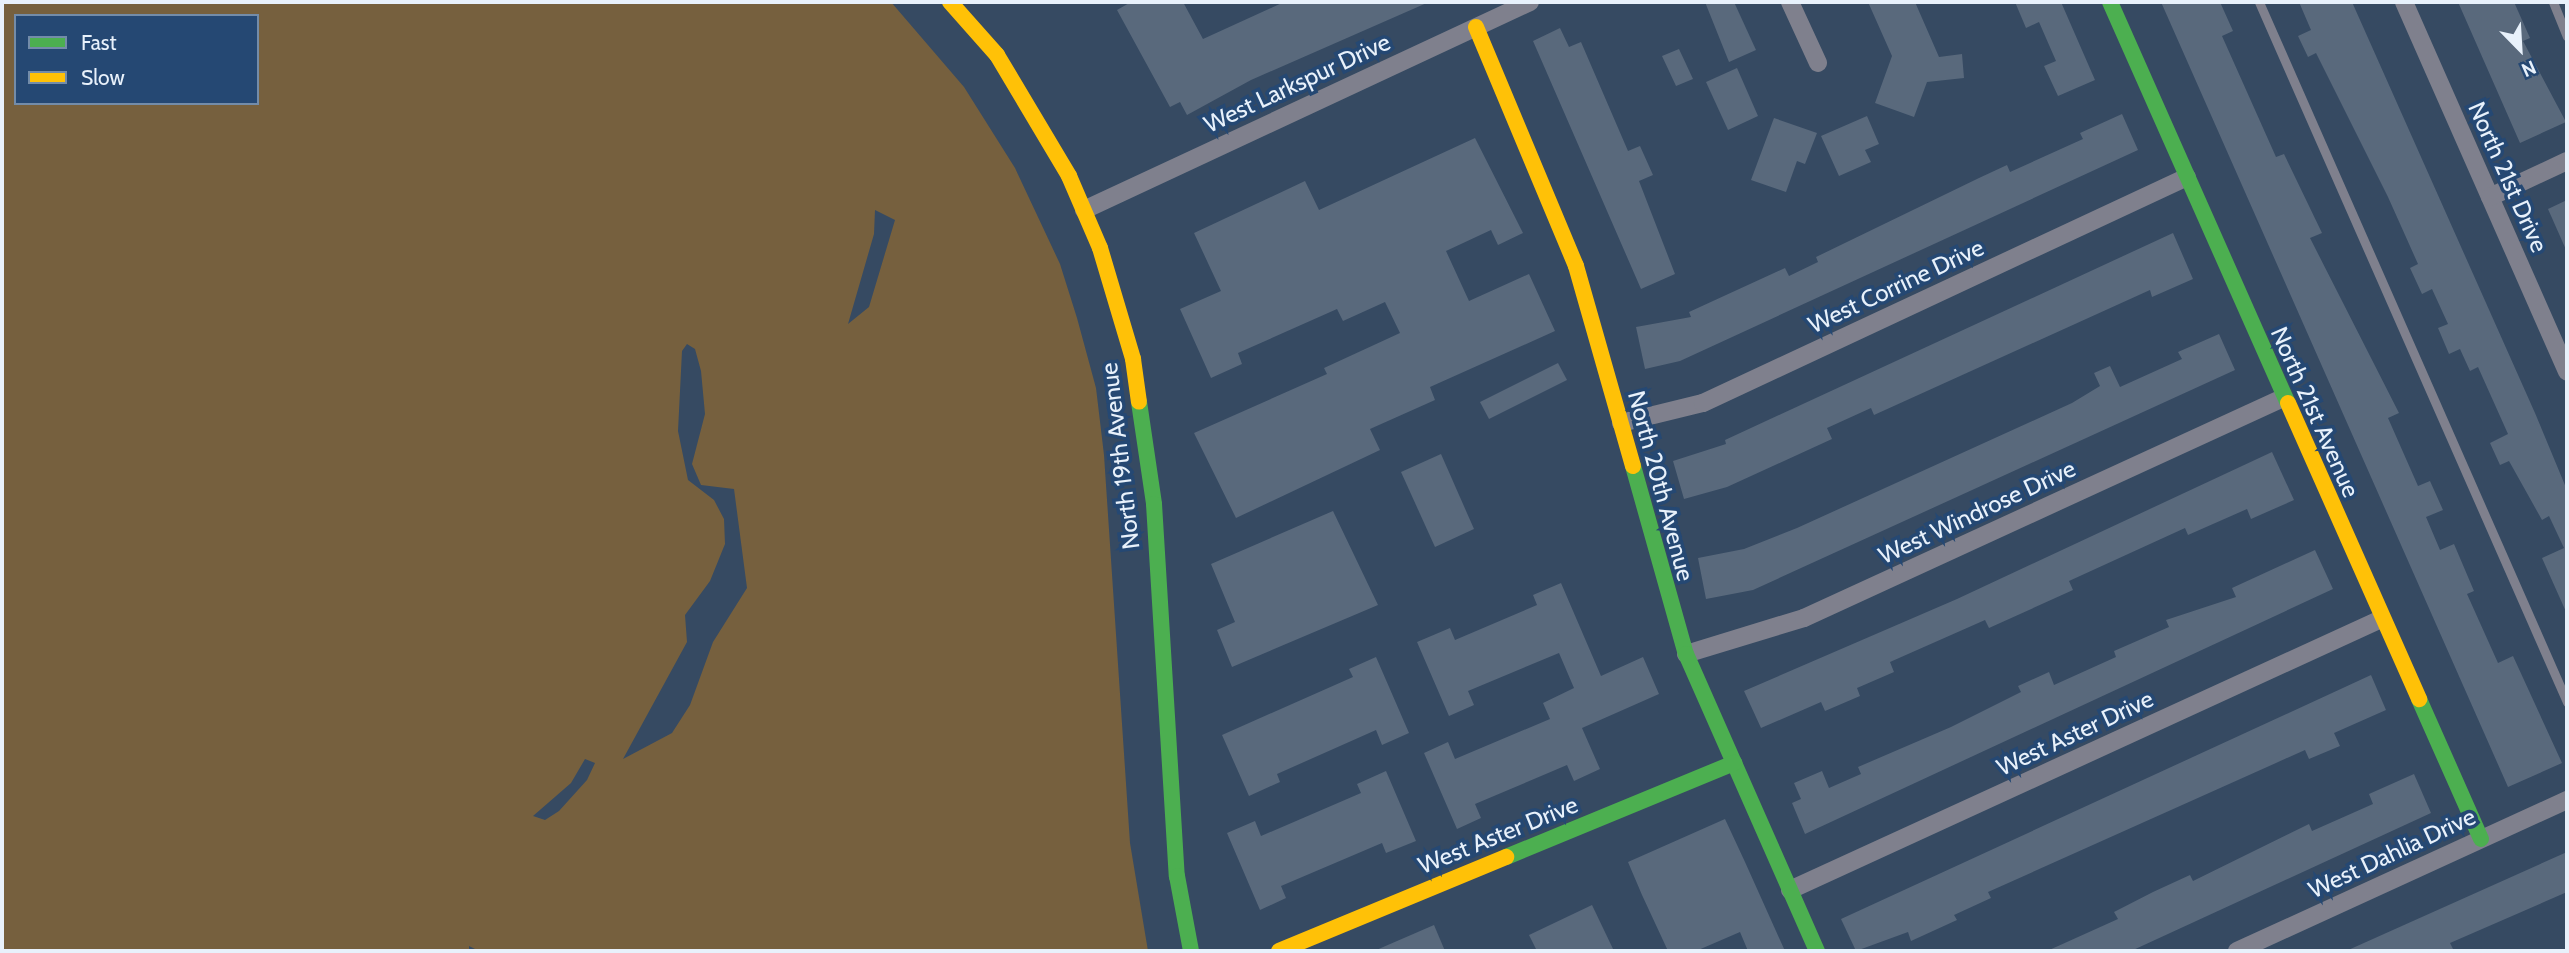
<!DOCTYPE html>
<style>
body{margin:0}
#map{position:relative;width:2569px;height:953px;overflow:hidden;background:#364a62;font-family:Cabin,sans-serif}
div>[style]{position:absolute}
.green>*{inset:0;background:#76603e}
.building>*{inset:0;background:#59697c}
.lane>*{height:9px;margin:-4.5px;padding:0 4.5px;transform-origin:4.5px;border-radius:4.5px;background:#7f808d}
.street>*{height:18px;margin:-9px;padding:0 9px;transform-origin:9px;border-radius:9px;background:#7f808d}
.fast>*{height:16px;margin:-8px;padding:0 8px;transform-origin:8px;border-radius:8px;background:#4caf50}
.slow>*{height:16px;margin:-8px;padding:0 8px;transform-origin:8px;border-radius:8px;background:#ffc107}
span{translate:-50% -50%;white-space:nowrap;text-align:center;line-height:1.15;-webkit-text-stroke:7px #254873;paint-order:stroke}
.street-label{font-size:24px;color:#e8f1fb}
.frame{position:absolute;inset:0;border:4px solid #e8f1fb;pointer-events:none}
.legend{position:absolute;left:14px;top:14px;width:245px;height:91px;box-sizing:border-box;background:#254873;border:2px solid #738ca9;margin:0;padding:9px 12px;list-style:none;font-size:21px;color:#e8f1fb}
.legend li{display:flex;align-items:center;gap:14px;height:35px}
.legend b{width:35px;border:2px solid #738ca9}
.north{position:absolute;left:2485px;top:14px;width:70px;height:70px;-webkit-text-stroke:5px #254873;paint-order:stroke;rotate:156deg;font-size:19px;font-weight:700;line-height:28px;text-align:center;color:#e8f1fb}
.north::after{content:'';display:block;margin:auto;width:24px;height:32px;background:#e8f1fb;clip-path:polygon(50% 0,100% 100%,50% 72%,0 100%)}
</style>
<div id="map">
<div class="green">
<i style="clip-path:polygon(evenodd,2px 2px,891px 2px,964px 87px,1015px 168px,1060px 264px,1077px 318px,1096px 388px,1104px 455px,1130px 843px,1148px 951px,479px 951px,469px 946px,469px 951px,2px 951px,2px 2px,16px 16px,257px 16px,257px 103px,16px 103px,16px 16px,2px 2px,875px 210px,895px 220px,869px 307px,848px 324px,874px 234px,875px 210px,2px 2px,687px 344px,695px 349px,701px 371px,705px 414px,692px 464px,701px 485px,734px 489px,747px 588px,713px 642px,690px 705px,672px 733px,623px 759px,687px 642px,685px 615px,710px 581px,725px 544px,724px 519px,714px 500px,688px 480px,678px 431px,682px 351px,687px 344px,2px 2px,585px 759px,595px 763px,587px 780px,559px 811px,545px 820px,533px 816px,571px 783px,585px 759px)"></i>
</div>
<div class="building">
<i style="clip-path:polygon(1131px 2px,1183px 2px,1203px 39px,1284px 2px,1429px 2px,1251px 80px,1187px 115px,1180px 102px,1170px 107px,1117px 10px)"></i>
<i style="clip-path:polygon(1705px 2px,1734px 2px,1756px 50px,1729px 62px)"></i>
<i style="clip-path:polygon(1868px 2px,1915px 2px,1939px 57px,1962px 54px,1964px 78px,1927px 82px,1914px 117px,1875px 103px,1892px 56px)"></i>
<i style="clip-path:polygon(2015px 2px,2061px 2px,2095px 80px,2058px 96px,2044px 66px,2056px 61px,2039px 22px,2026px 28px)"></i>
<i style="clip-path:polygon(2161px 2px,2220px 2px,2233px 31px,2222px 36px,2276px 157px,2284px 154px,2322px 233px,2310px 238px,2399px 413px,2388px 418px,2418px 486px,2430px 481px,2443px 510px,2426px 517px,2440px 550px,2454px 544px,2474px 591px,2467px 594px,2498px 663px,2513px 656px,2562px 763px,2508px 787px)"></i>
<i style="clip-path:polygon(2299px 2px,2352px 2px,2535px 413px,2567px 490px,2567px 614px,2542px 558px,2564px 548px,2549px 516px,2542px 520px,2509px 461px,2500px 465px,2490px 443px,2508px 434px,2478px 367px,2470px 371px,2460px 349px,2449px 354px,2438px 328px,2448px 324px,2432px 289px,2422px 294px,2410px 268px,2418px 264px,2388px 197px,2316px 53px,2308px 57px,2298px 36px,2311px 30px)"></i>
<i style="clip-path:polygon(2458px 2px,2514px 2px,2530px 38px,2523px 41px,2566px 122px,2520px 143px)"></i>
<i style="clip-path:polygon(1560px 28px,1569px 47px,1581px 42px,1628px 151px,1640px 146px,1653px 175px,1639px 181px,1675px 274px,1641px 289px,1533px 41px)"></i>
<i style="clip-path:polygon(1679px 49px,1693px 79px,1676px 86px,1662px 56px)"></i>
<i style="clip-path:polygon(1737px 68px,1758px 116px,1728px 130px,1706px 82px)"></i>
<i style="clip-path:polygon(2122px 114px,2138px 150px,1680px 361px,1645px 369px,1636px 327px,1691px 317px,1689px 312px,1785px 268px,1789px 276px,1818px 262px,1816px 257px,1979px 178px,2007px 165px,2010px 172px,2083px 139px,2080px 133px)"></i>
<i style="clip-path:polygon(1867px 116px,1879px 144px,1865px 150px,1871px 162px,1839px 176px,1821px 136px)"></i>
<i style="clip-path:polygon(1774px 118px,1817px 133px,1805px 164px,1797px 161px,1786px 192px,1751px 180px)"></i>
<i style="clip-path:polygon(1475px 138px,1523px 233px,1498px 245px,1491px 230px,1446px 251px,1469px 301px,1529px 274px,1555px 331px,1430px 387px,1435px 400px,1370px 429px,1380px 450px,1236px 518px,1194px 433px,1327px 374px,1324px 368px,1400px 333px,1385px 302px,1343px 321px,1337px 309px,1238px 353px,1242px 364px,1211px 378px,1180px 309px,1221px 291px,1194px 233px,1305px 181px,1319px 210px)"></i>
<i style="clip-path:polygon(2567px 200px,2567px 252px,2548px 209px)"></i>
<i style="clip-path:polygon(2173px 233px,2193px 279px,2152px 297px,2150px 290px,1874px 415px,1871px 408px,1827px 428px,1832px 439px,1727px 487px,1684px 499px,1673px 461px,1726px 444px,1725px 440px)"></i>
<i style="clip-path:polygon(2219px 334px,2235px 370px,1753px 590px,1706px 599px,1698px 558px,1744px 549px,1797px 528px,2072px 403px,2100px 386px,2094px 373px,2110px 366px,2120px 387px,2182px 359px,2178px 352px)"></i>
<i style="clip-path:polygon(1558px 363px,1567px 380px,1489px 419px,1480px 402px)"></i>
<i style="clip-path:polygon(2272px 452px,2294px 500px,2251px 519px,2247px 509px,2188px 535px,2185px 528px,2069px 581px,2073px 590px,1989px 628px,1985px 620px,1890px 662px,1894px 672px,1857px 688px,1860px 696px,1825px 711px,1821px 702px,1761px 728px,1744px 691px,1957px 599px)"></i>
<i style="clip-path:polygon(1441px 454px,1474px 529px,1435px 547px,1401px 472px)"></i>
<i style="clip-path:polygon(1333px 511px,1378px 605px,1232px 667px,1217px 630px,1235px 622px,1211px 564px)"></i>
<i style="clip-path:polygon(2315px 550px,2333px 589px,1805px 834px,1792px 803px,1801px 799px,1794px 783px,1822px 771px,1829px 788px,1861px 774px,1858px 767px,1951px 727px,2021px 692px,2018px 686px,2049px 672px,2054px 685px,2116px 657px,2114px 651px,2169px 627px,2166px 620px,2236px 597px,2232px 588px)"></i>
<i style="clip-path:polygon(1561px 583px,1601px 676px,1643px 657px,1659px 694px,1582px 728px,1600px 769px,1574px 781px,1567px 765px,1475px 804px,1481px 818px,1457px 829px,1424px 753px,1448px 742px,1455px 759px,1550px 719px,1543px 703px,1574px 688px,1559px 653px,1468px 691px,1474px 705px,1449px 716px,1417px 642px,1450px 628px,1455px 640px,1537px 605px,1533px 595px)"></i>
<i style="clip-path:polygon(1376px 657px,1409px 733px,1382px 745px,1376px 730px,1277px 774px,1280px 782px,1249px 796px,1222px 735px,1353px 677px,1349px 669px)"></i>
<i style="clip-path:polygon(2371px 675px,2386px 710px,2334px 733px,2340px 746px,2309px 759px,2305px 750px,1988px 892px,1991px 898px,1954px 915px,1957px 920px,1911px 941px,1908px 932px,1856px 951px,1841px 919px)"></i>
<i style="clip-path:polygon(1386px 771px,1416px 841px,1386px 853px,1382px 843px,1281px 886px,1286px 898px,1260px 910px,1227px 833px,1255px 821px,1261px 836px,1361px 793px,1357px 784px)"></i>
<i style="clip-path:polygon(2414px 774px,2431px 813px,2131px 951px,2047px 951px,2118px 919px,2114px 912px,2153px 892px,2190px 875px,2193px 881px,2309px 824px,2312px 831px,2373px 804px,2369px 794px)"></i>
<i style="clip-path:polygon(1725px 819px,1745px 862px,1785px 951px,1748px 951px,1740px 932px,1696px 951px,1668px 951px,1642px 895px,1628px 862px)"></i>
<i style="clip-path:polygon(2567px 852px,2567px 892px,2450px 943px,2454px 951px,2346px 951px)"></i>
<i style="clip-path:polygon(1592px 905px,1614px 951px,1537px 951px,1529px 935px)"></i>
<i style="clip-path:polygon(1434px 925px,1445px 951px,1374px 951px)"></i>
</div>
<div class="lane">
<i style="left:2259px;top:2px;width:765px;rotate:66.25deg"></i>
<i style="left:2553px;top:2px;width:37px;rotate:68deg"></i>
</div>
<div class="street">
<i style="left:1790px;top:2px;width:67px;rotate:65.3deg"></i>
<i style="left:2404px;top:2px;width:404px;rotate:66.2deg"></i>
<i style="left:2490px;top:197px;width:85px;rotate:-25.1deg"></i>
<i style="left:1084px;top:210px;width:492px;rotate:-25deg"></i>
<i style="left:1621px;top:423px;width:84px;rotate:-13.7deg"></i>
<i style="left:1703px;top:403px;width:534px;rotate:-25.03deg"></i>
<i style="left:1686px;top:654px;width:123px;rotate:-17deg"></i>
<i style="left:1804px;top:618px;width:527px;rotate:-24.67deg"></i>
<i style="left:1790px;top:890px;width:650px;rotate:-24.63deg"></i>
<i style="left:2237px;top:951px;width:363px;rotate:-24.6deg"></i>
</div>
<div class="fast">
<i style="left:2110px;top:2px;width:439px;rotate:66.1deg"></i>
<i style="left:1139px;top:402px;width:103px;rotate:81.6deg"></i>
<i style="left:1154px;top:504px;width:373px;rotate:86.5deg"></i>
<i style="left:1177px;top:876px;width:76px;rotate:79.4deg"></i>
<i style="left:1633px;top:466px;width:195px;rotate:74.3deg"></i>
<i style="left:1686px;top:654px;width:325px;rotate:66.2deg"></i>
<i style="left:2419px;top:699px;width:153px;rotate:66.1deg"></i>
<i style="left:1506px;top:857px;width:247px;rotate:-22.4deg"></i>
</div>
<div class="slow">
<i style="left:950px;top:2px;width:71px;rotate:48.4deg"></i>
<i style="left:997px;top:55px;width:141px;rotate:59.2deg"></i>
<i style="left:1069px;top:176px;width:78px;rotate:66.7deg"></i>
<i style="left:1100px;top:248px;width:116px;rotate:73.4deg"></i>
<i style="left:1133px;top:359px;width:43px;rotate:82.1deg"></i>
<i style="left:1476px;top:27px;width:259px;rotate:67.3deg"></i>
<i style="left:1576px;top:266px;width:208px;rotate:74.1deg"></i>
<i style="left:2288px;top:403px;width:324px;rotate:66.1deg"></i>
<i style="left:1279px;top:951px;width:246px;rotate:-22.5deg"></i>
</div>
<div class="street-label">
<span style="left:1297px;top:83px;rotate:-25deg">West Larkspur Drive</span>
<span style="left:2508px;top:177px;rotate:66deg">North 21st Drive</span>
<span style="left:1896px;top:286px;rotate:-25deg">West Corrine Drive</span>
<span style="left:2315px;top:412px;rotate:66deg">North 21st Avenue</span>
<span style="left:1120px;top:456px;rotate:-97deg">North 19th Avenue</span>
<span style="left:1661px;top:486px;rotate:75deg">North 20th Avenue</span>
<span style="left:1977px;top:512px;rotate:-25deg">West Windrose Drive</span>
<span style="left:2075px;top:733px;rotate:-25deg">West Aster Drive</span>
<span style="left:1498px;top:835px;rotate:-22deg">West Aster Drive</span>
<span style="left:2392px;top:853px;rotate:-25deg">West Dahlia Drive</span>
</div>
<div class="frame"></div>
<ul class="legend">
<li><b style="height:9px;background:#4caf50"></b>Fast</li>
<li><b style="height:9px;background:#ffc107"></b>Slow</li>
</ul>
<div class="north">N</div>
</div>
